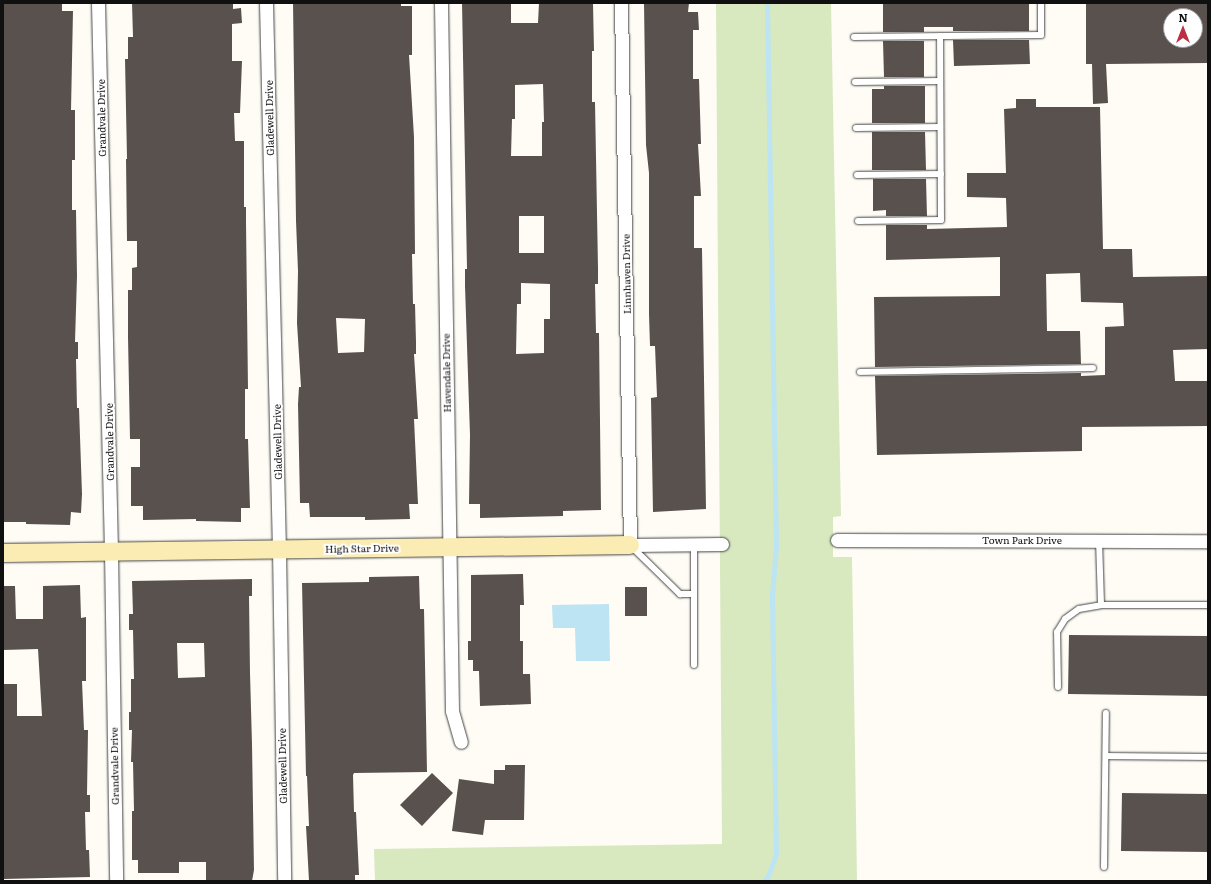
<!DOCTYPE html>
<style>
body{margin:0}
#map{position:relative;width:1211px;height:884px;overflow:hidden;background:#fefcf5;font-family:Literata,serif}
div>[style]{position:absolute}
.green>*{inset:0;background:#d8e8bf}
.water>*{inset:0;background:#bce4f3}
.stream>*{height:5px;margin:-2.5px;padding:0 2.5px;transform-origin:2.5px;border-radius:2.5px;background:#bce4f3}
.building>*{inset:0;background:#59514d}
.roads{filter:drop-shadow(0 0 1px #434343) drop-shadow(0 0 1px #434343)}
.lane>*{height:6px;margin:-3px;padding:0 3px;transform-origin:3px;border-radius:3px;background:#fff}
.street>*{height:13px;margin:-6.5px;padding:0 6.5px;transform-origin:6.5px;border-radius:6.5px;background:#fff}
.secondary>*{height:18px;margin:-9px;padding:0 9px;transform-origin:9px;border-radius:9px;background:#fbecb3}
span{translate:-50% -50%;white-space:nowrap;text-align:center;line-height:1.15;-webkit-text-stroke:4px #fff;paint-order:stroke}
.street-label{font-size:10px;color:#101010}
.frame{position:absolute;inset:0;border:4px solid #101010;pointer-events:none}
.north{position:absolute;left:1163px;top:8px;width:40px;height:40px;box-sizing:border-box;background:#fff;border:1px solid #9f9f9f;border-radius:50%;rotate:0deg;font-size:11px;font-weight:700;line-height:16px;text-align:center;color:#101010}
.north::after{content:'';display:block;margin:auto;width:14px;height:18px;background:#ba2f42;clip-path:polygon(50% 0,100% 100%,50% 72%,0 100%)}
</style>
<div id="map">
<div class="green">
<i style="clip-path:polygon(716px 3px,831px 3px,841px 516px,833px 517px,833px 557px,852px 557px,857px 881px,375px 881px,374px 849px,722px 844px)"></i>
</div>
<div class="water">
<i style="clip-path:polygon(609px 604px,610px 661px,576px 661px,575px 628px,553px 628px,552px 605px)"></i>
</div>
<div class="stream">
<i style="left:764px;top:881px;width:6px;rotate:-51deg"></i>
<i style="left:768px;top:876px;width:23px;rotate:-70deg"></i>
<i style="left:776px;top:854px;width:260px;rotate:-90.9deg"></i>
<i style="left:772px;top:594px;width:47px;rotate:-85.1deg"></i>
<i style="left:776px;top:547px;width:544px;rotate:-90.95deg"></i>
</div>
<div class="building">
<i style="clip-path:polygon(3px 3px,62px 3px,62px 11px,73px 11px,71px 110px,75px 110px,75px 160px,72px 160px,72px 210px,76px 210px,77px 276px,75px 342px,78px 342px,78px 359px,76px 359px,77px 408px,79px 408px,82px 494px,81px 513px,71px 512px,70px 525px,26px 524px,26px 522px,3px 522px)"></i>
<i style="clip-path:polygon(132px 3px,233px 3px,233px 9px,241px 8px,242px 23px,232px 24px,232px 61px,242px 61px,240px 113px,234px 113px,235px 141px,244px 141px,244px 207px,246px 207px,246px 222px,248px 389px,245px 389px,245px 439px,248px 439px,250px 508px,241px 508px,241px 522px,196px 521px,196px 519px,143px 520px,143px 506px,131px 506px,131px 467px,140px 467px,140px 439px,130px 439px,128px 337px,128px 290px,132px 290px,132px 268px,137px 267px,137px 241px,127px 241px,126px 159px,127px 159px,125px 59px,128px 59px,128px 37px,133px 37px)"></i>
<i style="clip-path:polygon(evenodd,293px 3px,401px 3px,401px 6px,412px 6px,412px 55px,409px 55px,414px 137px,415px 254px,412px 254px,413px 304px,415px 304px,416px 342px,416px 354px,414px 354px,418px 419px,414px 419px,418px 504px,409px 504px,410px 519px,365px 520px,365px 517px,310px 517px,309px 503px,300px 503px,298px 404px,299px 387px,301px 387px,297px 323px,298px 271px,296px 221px,293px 3px,336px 318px,365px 319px,364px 352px,338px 353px,336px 318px)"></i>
<i style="clip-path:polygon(evenodd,462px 3px,511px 3px,511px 23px,538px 23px,539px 3px,593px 3px,594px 51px,592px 51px,592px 102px,595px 102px,598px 268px,598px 284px,595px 284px,596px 333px,599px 333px,601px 510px,563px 511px,563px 516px,480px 518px,480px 504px,469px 504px,470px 435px,465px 286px,465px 269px,467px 269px,462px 3px,543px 84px,544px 122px,542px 122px,542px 156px,511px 156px,512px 119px,515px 119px,515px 85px,543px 84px,462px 3px,519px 216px,544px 216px,544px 253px,519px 253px,519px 216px,462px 3px,521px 283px,550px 284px,550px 319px,544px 319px,544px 353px,516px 354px,517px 304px,521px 304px,521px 283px)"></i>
<i style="clip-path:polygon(644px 3px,689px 3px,688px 12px,698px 12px,699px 30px,693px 30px,693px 79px,699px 79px,701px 144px,698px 144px,701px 196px,694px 196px,694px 248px,702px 248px,706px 509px,653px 512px,651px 398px,657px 397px,655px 346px,650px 346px,649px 314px,649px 173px,646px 145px)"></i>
<i style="clip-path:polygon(883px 3px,1029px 3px,1029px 31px,953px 31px,953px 27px,924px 27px,924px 32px,883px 32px)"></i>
<i style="clip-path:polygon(evenodd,1086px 3px,1208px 3px,1208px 63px,1106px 64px,1108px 103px,1093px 104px,1092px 64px,1086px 64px,1086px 3px,1171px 16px,1195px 16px,1195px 40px,1171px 40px,1171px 16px)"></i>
<i style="clip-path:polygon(953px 40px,1029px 40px,1030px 64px,954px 66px)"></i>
<i style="clip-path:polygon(883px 41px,924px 41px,924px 77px,884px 77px)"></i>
<i style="clip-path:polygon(884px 86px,925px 86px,925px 123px,872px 123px,872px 89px,884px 89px)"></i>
<i style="clip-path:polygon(1016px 99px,1036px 99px,1036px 107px,1100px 107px,1103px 249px,1132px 249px,1133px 277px,1208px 276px,1208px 349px,1173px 350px,1175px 381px,1208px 381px,1208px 426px,1082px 427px,1082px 451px,877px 455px,875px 376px,1081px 373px,1081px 376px,1105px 375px,1105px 327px,1124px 326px,1123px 303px,1081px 302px,1080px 273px,1046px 274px,1047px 331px,1080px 331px,1081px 364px,875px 367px,874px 297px,1000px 296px,1000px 257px,886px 260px,886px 225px,927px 225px,927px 229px,1007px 227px,1006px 198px,967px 197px,967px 173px,1006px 173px,1004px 109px,1016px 108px)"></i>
<i style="clip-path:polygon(872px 132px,925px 132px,926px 170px,872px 170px)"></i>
<i style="clip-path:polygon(873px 179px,926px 179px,927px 216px,886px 216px,886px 210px,873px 211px)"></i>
<i style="clip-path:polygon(523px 574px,524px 605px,520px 605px,520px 641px,523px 641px,523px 674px,530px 674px,531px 704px,480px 706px,479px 671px,473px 671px,473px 660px,468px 660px,468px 641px,471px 641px,471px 575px)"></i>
<i style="clip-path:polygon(419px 576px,420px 609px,424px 609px,427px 772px,354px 773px,353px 775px,354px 812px,356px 812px,359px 875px,355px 875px,355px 881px,309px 881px,306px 826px,309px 826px,307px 776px,306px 776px,302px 583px,369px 582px,369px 577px)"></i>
<i style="clip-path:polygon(evenodd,252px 579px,252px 596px,249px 596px,250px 673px,252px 744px,254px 870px,252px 881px,206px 881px,206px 862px,179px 862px,179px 873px,138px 873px,138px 860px,132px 860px,132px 811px,134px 811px,133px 762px,131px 762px,132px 730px,129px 730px,129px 712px,131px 712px,131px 679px,134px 679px,133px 630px,129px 630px,129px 614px,133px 614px,132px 581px,252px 579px,177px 643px,204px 643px,205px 677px,178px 678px,177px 643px)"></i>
<i style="clip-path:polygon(80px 585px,81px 618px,86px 617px,86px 681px,82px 681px,84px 730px,88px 730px,87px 795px,90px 795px,90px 812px,85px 812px,86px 850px,89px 850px,90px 877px,3px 879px,3px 684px,17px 684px,17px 716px,42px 716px,38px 649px,3px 650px,3px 586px,15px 586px,16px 619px,43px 619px,43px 586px)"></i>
<i style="clip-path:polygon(625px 587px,647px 587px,647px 616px,625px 616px)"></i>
<i style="clip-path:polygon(1069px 635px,1208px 636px,1208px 696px,1068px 694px)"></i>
<i style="clip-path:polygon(505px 765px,525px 765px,524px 820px,485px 820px,483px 835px,452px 831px,459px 779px,494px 784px,494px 770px,505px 770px)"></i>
<i style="clip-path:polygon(432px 773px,453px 793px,422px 826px,400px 805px)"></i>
<i style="clip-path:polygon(1122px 793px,1208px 794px,1208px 852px,1121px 851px)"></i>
</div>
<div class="roads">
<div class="lane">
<i style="left:854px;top:37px;width:187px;rotate:-0.6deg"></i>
<i style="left:1041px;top:35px;width:32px;rotate:-90deg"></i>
<i style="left:855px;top:82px;width:85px;rotate:-0.7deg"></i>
<i style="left:856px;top:128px;width:84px;rotate:-0.7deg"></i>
<i style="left:857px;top:175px;width:84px;rotate:-0.7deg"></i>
<i style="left:858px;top:221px;width:83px;rotate:-0.7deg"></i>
<i style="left:941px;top:220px;width:184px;rotate:-90.3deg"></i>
<i style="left:860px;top:372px;width:233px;rotate:-1deg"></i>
<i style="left:1099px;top:540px;width:65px;rotate:88.2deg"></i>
<i style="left:631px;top:546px;width:69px;rotate:44.4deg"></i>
<i style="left:680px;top:594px;width:14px"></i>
<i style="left:694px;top:665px;width:121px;rotate:-90deg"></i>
<i style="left:1058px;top:687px;width:55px;rotate:-91deg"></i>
<i style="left:1057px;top:632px;width:15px;rotate:-58deg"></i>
<i style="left:1065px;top:619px;width:17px;rotate:-36deg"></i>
<i style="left:1079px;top:609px;width:22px;rotate:-10deg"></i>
<i style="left:1101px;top:605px;width:107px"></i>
<i style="left:1106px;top:756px;width:102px;rotate:0.6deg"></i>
<i style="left:1104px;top:867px;width:154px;rotate:-89.3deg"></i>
</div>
<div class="street">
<i style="left:98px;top:3px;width:549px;rotate:88.64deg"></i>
<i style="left:111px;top:552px;width:329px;rotate:89.1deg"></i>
<i style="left:266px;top:3px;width:546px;rotate:88.64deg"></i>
<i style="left:279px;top:549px;width:332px;rotate:89.1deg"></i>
<i style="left:441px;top:3px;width:708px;rotate:89.11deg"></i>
<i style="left:452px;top:711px;width:32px;rotate:74deg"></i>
<i style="left:621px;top:3px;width:542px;rotate:89.05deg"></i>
<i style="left:630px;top:545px;width:92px;rotate:-0.6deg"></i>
<i style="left:837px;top:540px;width:371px;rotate:0.2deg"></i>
</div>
<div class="secondary">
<i style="left:3px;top:553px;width:627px;rotate:-0.73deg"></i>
</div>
</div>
<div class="street-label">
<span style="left:101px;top:118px;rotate:-91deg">Grandvale Drive</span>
<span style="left:269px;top:118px;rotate:-91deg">Gladewell Drive</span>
<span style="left:626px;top:274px;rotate:-91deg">Linnhaven Drive</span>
<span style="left:446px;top:373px;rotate:-91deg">Havendale Drive</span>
<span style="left:109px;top:442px;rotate:-91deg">Grandvale Drive</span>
<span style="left:277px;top:442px;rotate:-91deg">Gladewell Drive</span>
<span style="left:1022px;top:540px">Town Park Drive</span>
<span style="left:362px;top:548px;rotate:-1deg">High Star Drive</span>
<span style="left:114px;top:766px;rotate:-91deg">Grandvale Drive</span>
<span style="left:282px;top:766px;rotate:-91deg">Gladewell Drive</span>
</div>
<div class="frame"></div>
<div class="north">N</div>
</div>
